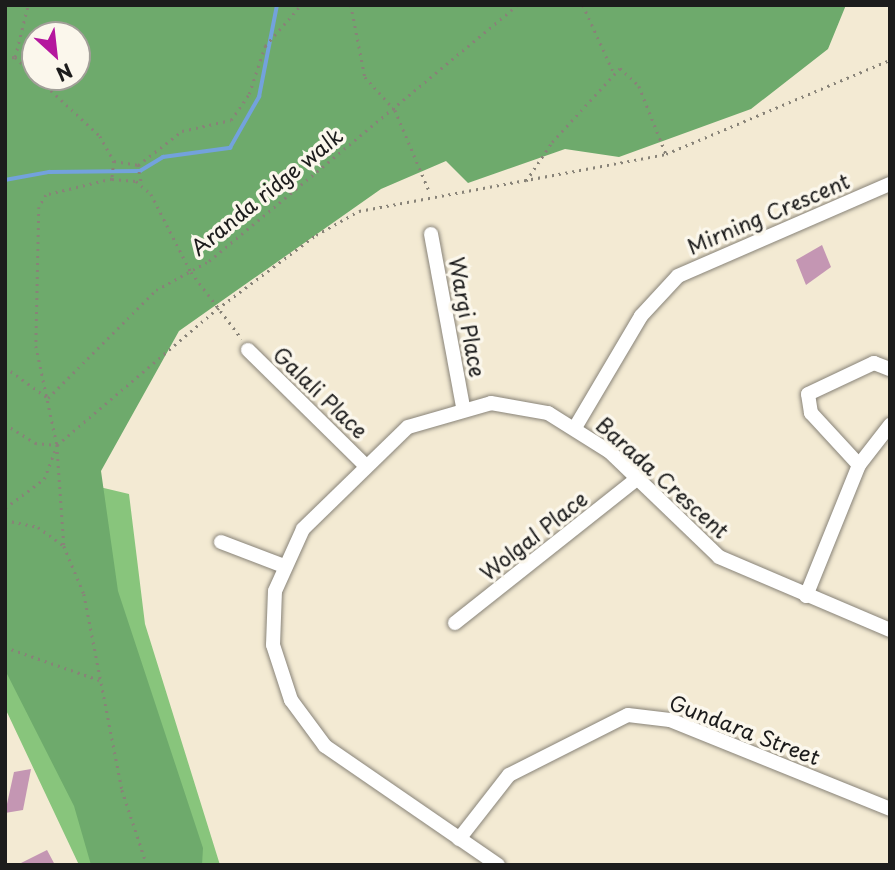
<!DOCTYPE html>
<style>
body{margin:0}
#map{position:relative;width:895px;height:870px;overflow:hidden;background:#f3ead3;font-family:"Playpen Sans",sans-serif}
div>[style]{position:absolute}
.green>*{inset:0;background:#88c57c}
.forest>*{inset:0;background:#6eaa6c}
.stream>*{height:3.5px;margin:-1.75px;padding:0 1.75px;transform-origin:1.75px;border-radius:1.75px;background:#73a2dc}
.building>*{inset:0;background:#c496b3}
.path>*{height:2.5px;margin-top:-1.25px;transform-origin:0;background:repeating-linear-gradient(90deg,#888378 0 2px,transparent 0 7px)}
.roads{filter:drop-shadow(0 0 2px #888378) drop-shadow(0 0 2px #888378)}
.minor>*{height:14px;margin:-7px;padding:0 7px;transform-origin:7px;border-radius:7px;background:#fff}
span{translate:-50% -50%;white-space:nowrap;text-align:center;line-height:1.15;-webkit-text-stroke:7px #fbf7ec;paint-order:stroke}
.street-label{font-size:21px;color:#1c1c1c}
.frame{position:absolute;inset:0;border:7px solid #1c1c1c;pointer-events:none}
.north{position:absolute;left:21px;top:21px;width:70px;height:70px;box-sizing:border-box;background:#fbf7ec;border:2px solid #a29f99;border-radius:50%;rotate:153deg;font-size:19px;font-weight:700;line-height:28px;text-align:center;color:#1c1c1c}
.north::after{content:'';display:block;margin:auto;width:24px;height:32px;background:#b5179e;clip-path:polygon(50% 0,100% 100%,50% 72%,0 100%)}
</style>
<div id="map">
<div class="green">
<i style="clip-path:polygon(66px 479px,129px 494px,145px 624px,220px 865px,79px 865px,5px 708px,5px 520px)"></i>
</div>
<div class="forest">
<i style="clip-path:polygon(evenodd,5px 5px,846px 5px,828px 49px,751px 109px,619px 157px,565px 149px,468px 183px,446px 161px,381px 189px,179px 331px,101px 471px,118px 591px,203px 848px,202px 865px,91px 865px,74px 806px,5px 670px,5px 5px,35px 35px,77px 35px,77px 77px,35px 77px,35px 35px)"></i>
</div>
<div class="stream">
<i style="left:5px;top:180px;width:45px;rotate:-10.3deg"></i>
<i style="left:49px;top:172px;width:91px;rotate:-0.6deg"></i>
<i style="left:140px;top:171px;width:27px;rotate:-31deg"></i>
<i style="left:163px;top:157px;width:68px;rotate:-7.7deg"></i>
<i style="left:230px;top:148px;width:59px;rotate:-60.4deg"></i>
<i style="left:259px;top:97px;width:94px;rotate:-78.9deg"></i>
</div>
<div class="building">
<i style="clip-path:polygon(822px 245px,831px 267px,806px 285px,796px 260px)"></i>
<i style="clip-path:polygon(31px 769px,23px 810px,5px 813px,14px 772px)"></i>
<i style="clip-path:polygon(47px 850px,55px 865px,17px 865px)"></i>
</div>
<div class="path">
<i style="left:351px;top:5px;width:73px;rotate:79deg"></i>
<i style="left:365px;top:77px;width:45px;rotate:47.7deg"></i>
<i style="left:395px;top:110px;width:90px;rotate:67.1deg"></i>
<i style="left:583px;top:5px;width:72px;rotate:65.6deg"></i>
<i style="left:15px;top:57px;width:54px;rotate:-76deg"></i>
<i style="left:5px;top:58px;width:10px;rotate:-6deg"></i>
<i style="left:15px;top:57px;width:116px;rotate:42.9deg"></i>
<i style="left:100px;top:136px;width:29px;rotate:61deg"></i>
<i style="left:114px;top:161px;width:18px;rotate:96deg"></i>
<i style="left:112px;top:179px;width:24px;rotate:5deg"></i>
<i style="left:136px;top:181px;width:20px;rotate:41deg"></i>
<i style="left:151px;top:194px;width:88px;rotate:62.9deg"></i>
<i style="left:191px;top:272px;width:84px;rotate:52.7deg"></i>
<i style="left:114px;top:161px;width:24px;rotate:9deg"></i>
<i style="left:138px;top:165px;width:56px;rotate:-37.7deg"></i>
<i style="left:182px;top:131px;width:50px;rotate:-12.7deg"></i>
<i style="left:231px;top:120px;width:32px;rotate:-55deg"></i>
<i style="left:249px;top:94px;width:51px;rotate:-71.6deg"></i>
<i style="left:265px;top:46px;width:55px;rotate:-48.7deg"></i>
<i style="left:138px;top:165px;width:20px;rotate:79deg"></i>
<i style="left:112px;top:179px;width:68px;rotate:166.4deg"></i>
<i style="left:46px;top:195px;width:14px;rotate:120deg"></i>
<i style="left:39px;top:207px;width:139px;rotate:91.2deg"></i>
<i style="left:36px;top:346px;width:101px;rotate:78deg"></i>
<i style="left:57px;top:445px;width:101px;rotate:86deg"></i>
<i style="left:64px;top:546px;width:52px;rotate:67.4deg"></i>
<i style="left:84px;top:594px;width:200px;rotate:79deg"></i>
<i style="left:122px;top:790px;width:79px;rotate:71.6deg"></i>
<i style="left:526px;top:181px;width:47px;rotate:-56.3deg"></i>
<i style="left:552px;top:142px;width:100px;rotate:-47.4deg"></i>
<i style="left:620px;top:68px;width:26px;rotate:43deg"></i>
<i style="left:639px;top:86px;width:73px;rotate:68.3deg"></i>
<i style="left:5px;top:367px;width:53px;rotate:35.8deg"></i>
<i style="left:48px;top:398px;width:153px;rotate:-45deg"></i>
<i style="left:156px;top:290px;width:60px;rotate:-28.7deg"></i>
<i style="left:209px;top:261px;width:400px;rotate:-39.7deg"></i>
<i style="left:5px;top:424px;width:36px;rotate:32deg"></i>
<i style="left:35px;top:443px;width:22px;rotate:5deg"></i>
<i style="left:5px;top:508px;width:49px;rotate:-36.6deg"></i>
<i style="left:44px;top:479px;width:36px;rotate:-69deg"></i>
<i style="left:57px;top:445px;width:210px;rotate:-40.4deg"></i>
<i style="left:217px;top:309px;width:124px;rotate:-36.8deg"></i>
<i style="left:316px;top:235px;width:49px;rotate:-29.2deg"></i>
<i style="left:359px;top:211px;width:312px;rotate:-10.5deg"></i>
<i style="left:666px;top:154px;width:243px;rotate:-22.8deg"></i>
<i style="left:5px;top:520px;width:34px;rotate:12deg"></i>
<i style="left:38px;top:527px;width:32px;rotate:36deg"></i>
<i style="left:5px;top:647px;width:100px;rotate:19.3deg"></i>
</div>
<div class="roads">
<div class="minor">
<i style="left:431px;top:234px;width:176px;rotate:79.5deg"></i>
<i style="left:248px;top:350px;width:163px;rotate:44.5deg"></i>
<i style="left:576px;top:426px;width:128px;rotate:-59.4deg"></i>
<i style="left:641px;top:316px;width:54px;rotate:-47.2deg"></i>
<i style="left:678px;top:276px;width:231px;rotate:-23.5deg"></i>
<i style="left:859px;top:465px;width:71px;rotate:-132.7deg"></i>
<i style="left:811px;top:413px;width:19px;rotate:-99deg"></i>
<i style="left:808px;top:394px;width:73px;rotate:-25.2deg"></i>
<i style="left:874px;top:363px;width:17px;rotate:21deg"></i>
<i style="left:221px;top:542px;width:67px;rotate:20.9deg"></i>
<i style="left:806px;top:596px;width:141px;rotate:-68deg"></i>
<i style="left:859px;top:465px;width:51px;rotate:-52.2deg"></i>
<i style="left:455px;top:623px;width:232px;rotate:-38.4deg"></i>
<i style="left:459px;top:839px;width:81px;rotate:-52deg"></i>
<i style="left:509px;top:775px;width:133px;rotate:-26.8deg"></i>
<i style="left:628px;top:715px;width:42px;rotate:6.8deg"></i>
<i style="left:670px;top:720px;width:237px;rotate:22deg"></i>
<i style="left:498px;top:865px;width:210px;rotate:-145.5deg"></i>
<i style="left:325px;top:746px;width:57px;rotate:-126.5deg"></i>
<i style="left:291px;top:700px;width:58px;rotate:-108.1deg"></i>
<i style="left:273px;top:645px;width:54px;rotate:-87.9deg"></i>
<i style="left:275px;top:591px;width:68px;rotate:-65.7deg"></i>
<i style="left:303px;top:529px;width:146px;rotate:-44.2deg"></i>
<i style="left:408px;top:427px;width:86px;rotate:-16.1deg"></i>
<i style="left:491px;top:403px;width:58px;rotate:10deg"></i>
<i style="left:548px;top:413px;width:73px;rotate:32.2deg"></i>
<i style="left:610px;top:452px;width:151px;rotate:43.9deg"></i>
<i style="left:719px;top:557px;width:186px;rotate:23.1deg"></i>
</div>
</div>
<div class="street-label">
<span style="left:266px;top:191px;rotate:-39deg">Aranda ridge walk</span>
<span style="left:768px;top:213px;rotate:-23deg">Mirning Crescent</span>
<span style="left:468px;top:317px;rotate:80deg">Wargi Place</span>
<span style="left:321px;top:392px;rotate:44deg">Galali Place</span>
<span style="left:663px;top:477px;rotate:42deg">Barada Crescent</span>
<span style="left:533px;top:535px;rotate:-38deg">Wolgal Place</span>
<span style="left:745px;top:729px;rotate:21deg">Gundara Street</span>
</div>
<div class="frame"></div>
<div class="north">N</div>
</div>
